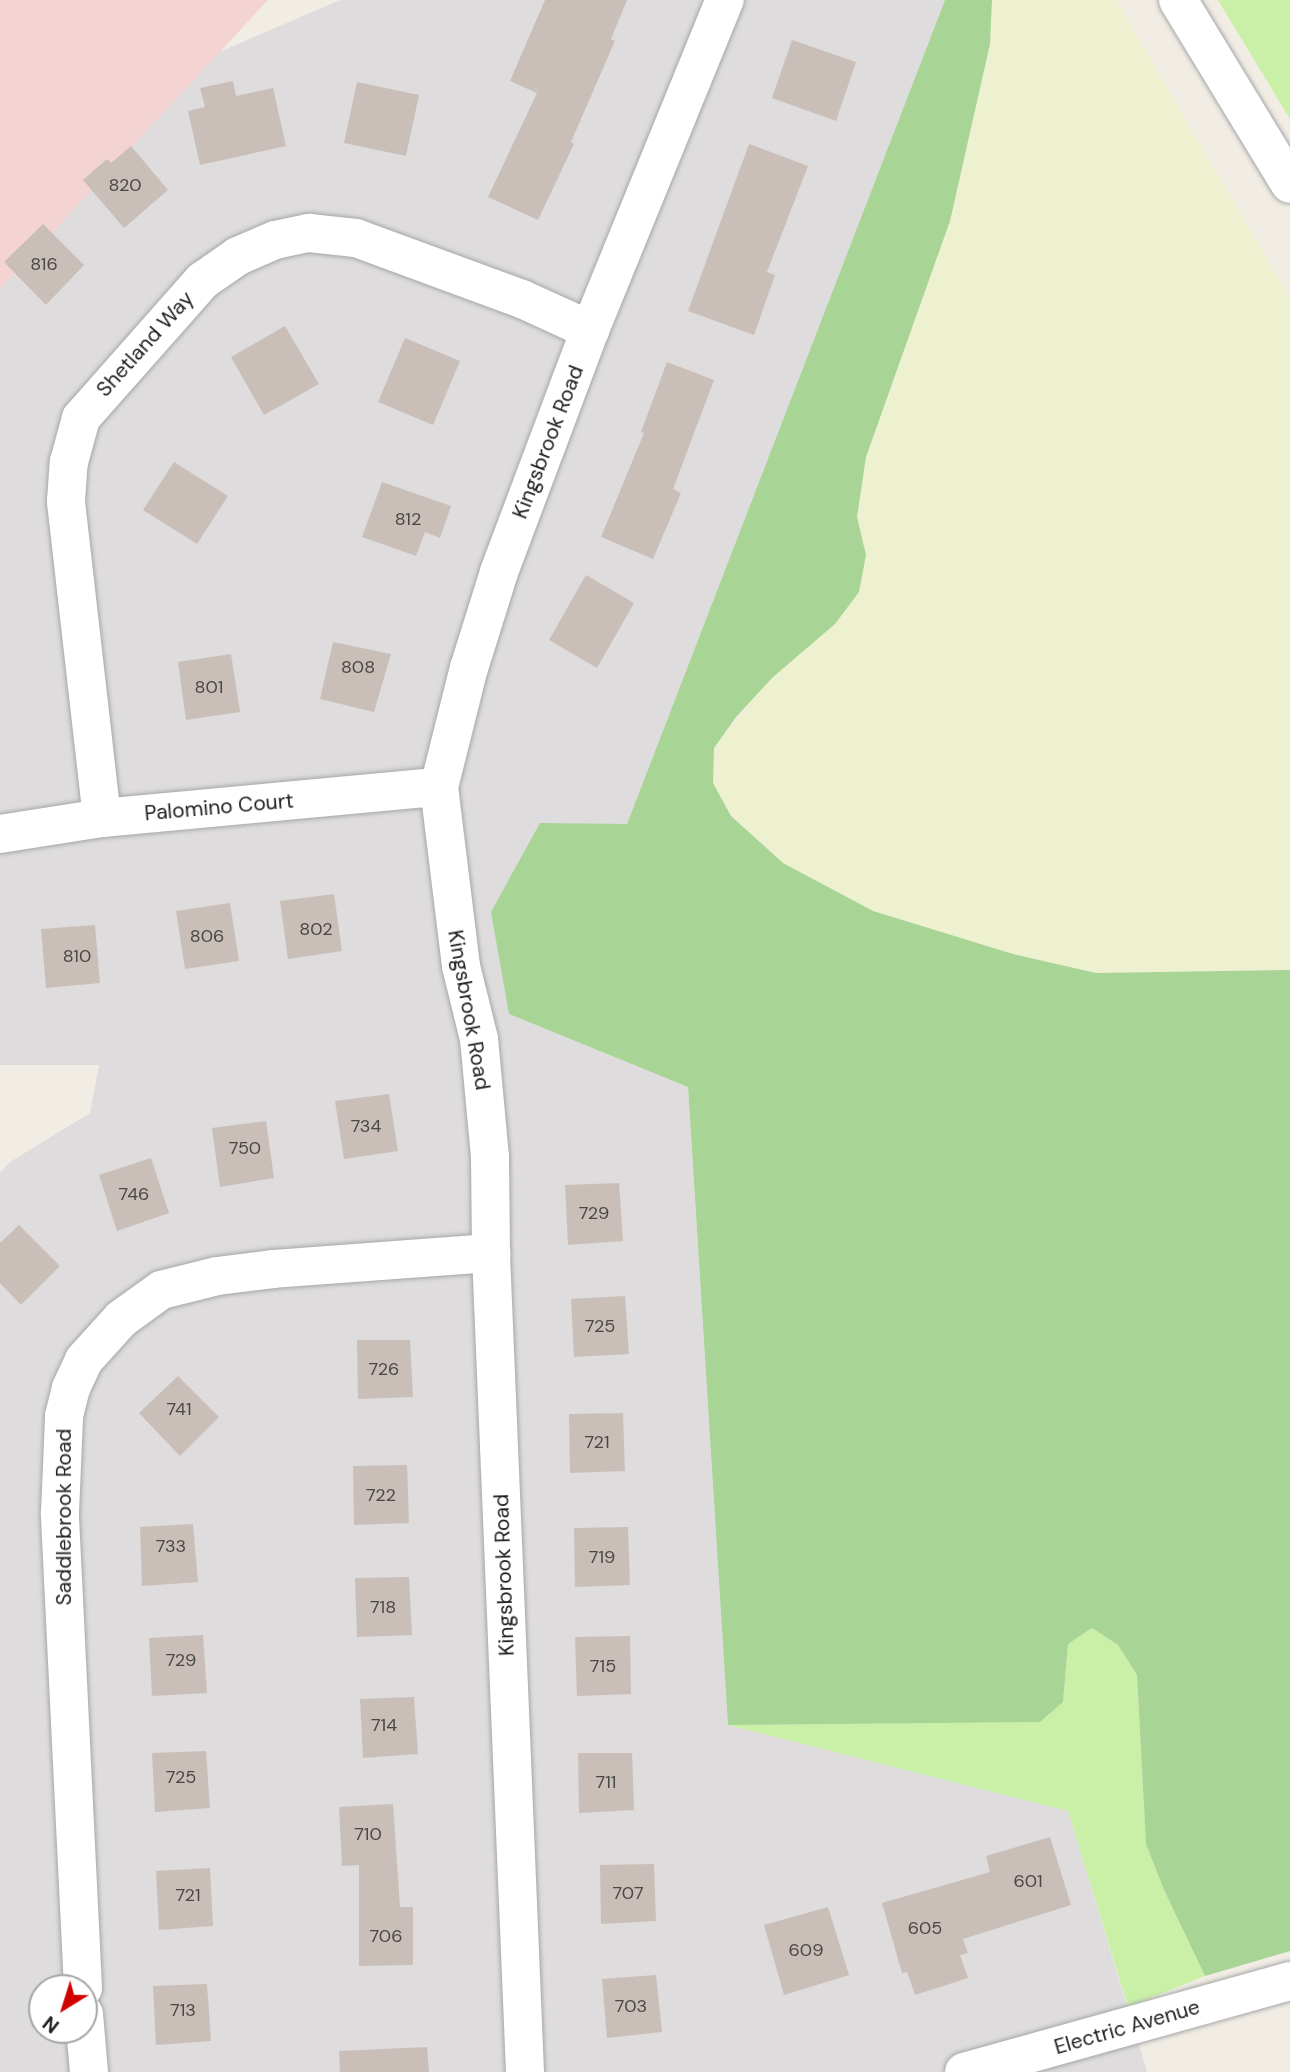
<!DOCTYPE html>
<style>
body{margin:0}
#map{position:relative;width:1290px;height:2072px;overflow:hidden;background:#f1ede5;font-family:"DM Sans",sans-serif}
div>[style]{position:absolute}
.residential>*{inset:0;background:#dedcdc}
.commercial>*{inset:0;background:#f3d4d3}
.farmland>*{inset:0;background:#eef1cf}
.grass>*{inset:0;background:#caf0a7}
.forest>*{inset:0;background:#a8d496}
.building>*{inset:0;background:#c9bfb8}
.roads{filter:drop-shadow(0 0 2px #a7a7a7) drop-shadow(0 0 2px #a7a7a7)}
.minor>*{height:38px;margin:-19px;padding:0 19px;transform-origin:19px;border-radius:19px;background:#fff}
span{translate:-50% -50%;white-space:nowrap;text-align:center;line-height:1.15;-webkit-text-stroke:5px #fff;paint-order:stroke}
.number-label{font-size:18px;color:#4a4846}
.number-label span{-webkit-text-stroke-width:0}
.street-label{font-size:21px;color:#202020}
.north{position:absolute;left:28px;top:1974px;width:70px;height:70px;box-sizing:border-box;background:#fff;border:2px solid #a6a6a6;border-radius:50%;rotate:218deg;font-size:19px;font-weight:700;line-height:28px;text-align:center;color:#202020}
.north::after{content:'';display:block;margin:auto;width:24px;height:32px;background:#cf0200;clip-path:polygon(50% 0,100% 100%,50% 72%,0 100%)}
</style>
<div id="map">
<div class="residential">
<i style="clip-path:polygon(evenodd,340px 0,945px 0,627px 824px,540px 824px,509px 1014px,688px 1087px,728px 1725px,1068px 1811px,1147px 2072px,0 2072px,0 1173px,10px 1162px,90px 1113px,99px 1065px,0 1065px,0 236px,161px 77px,340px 0,42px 1988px,84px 1988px,84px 2030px,42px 2030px,42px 1988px)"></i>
</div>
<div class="commercial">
<i style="clip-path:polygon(0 0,268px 0,0 289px)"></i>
</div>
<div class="farmland">
<i style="clip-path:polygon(992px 0,1116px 0,1290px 298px,1290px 970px,1096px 973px,1013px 954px,873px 911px,783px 863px,731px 815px,713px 783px,714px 748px,866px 555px,857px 517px,866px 457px,950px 221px,990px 44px)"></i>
</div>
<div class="grass">
<i style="clip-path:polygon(1218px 0,1290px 0,1290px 119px)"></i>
<i style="clip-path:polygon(1092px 1628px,1118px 1645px,1137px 1675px,1146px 1844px,1164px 1890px,1205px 1976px,1128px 2007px,1068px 1811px,728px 1725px,1040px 1722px,1063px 1702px,1068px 1644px)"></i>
</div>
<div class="forest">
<i style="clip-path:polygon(945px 0,992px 0,990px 44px,950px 221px,866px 457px,857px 517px,866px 555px,859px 592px,835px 624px,773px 677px,736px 717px,714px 748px,713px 783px,731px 816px,783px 863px,873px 911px,1013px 954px,1096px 973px,1290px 970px,1290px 1951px,1205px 1976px,1164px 1890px,1146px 1844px,1137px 1675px,1118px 1645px,1092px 1628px,1068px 1644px,1063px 1702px,1040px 1722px,728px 1725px,688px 1087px,509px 1014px,491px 912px,540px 823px,627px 824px)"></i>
</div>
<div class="building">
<i style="clip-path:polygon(545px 0,627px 0,611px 39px,615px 41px,571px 142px,574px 144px,538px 220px,488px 197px,537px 93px,510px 81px)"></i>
<i style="clip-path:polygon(792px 40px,856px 62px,836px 121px,772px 98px)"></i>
<i style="clip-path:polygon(233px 81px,236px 96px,273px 88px,286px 146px,200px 165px,188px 111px,205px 107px,200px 88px)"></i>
<i style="clip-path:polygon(357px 82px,419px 95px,406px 156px,344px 143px)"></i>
<i style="clip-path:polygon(749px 144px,808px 166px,767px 272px,775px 275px,754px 335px,688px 311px)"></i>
<i style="clip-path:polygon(131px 146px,168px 190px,124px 228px,83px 180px,107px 159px,111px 163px)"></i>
<i style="clip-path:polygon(43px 224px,84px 265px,46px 305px,4px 262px)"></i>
<i style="clip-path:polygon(285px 326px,319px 384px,264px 415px,231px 357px)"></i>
<i style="clip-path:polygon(405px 338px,460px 361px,433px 425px,378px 402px)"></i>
<i style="clip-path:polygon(667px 362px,714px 380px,673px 489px,681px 493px,653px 559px,601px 537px,644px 433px,641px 432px)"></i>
<i style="clip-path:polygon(174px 462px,228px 496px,197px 544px,143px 510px)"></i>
<i style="clip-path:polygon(382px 482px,451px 506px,440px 538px,425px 532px,416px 556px,362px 537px)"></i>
<i style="clip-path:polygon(586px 575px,634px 603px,597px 668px,549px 640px)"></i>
<i style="clip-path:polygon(333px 642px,391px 654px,374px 712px,320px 699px)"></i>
<i style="clip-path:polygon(231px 654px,240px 712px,186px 720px,178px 662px)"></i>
<i style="clip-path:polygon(334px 894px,342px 951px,288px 959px,280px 901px)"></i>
<i style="clip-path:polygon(230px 903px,239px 961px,185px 969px,176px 911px)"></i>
<i style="clip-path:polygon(95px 925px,100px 983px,46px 988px,41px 929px)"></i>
<i style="clip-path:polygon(389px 1094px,398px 1151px,344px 1159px,335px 1101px)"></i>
<i style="clip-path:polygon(266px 1121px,274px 1178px,220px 1187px,212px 1128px)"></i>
<i style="clip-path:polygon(151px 1158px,169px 1213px,117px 1231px,99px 1175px)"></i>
<i style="clip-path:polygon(619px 1183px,623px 1241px,568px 1245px,565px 1185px)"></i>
<i style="clip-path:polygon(19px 1225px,60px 1266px,21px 1305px,0 1283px,0 1243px)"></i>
<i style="clip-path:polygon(625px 1296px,629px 1354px,574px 1357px,571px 1299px)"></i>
<i style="clip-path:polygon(357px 1340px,410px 1340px,413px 1397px,358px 1399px)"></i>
<i style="clip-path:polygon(178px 1376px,219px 1417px,180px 1456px,139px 1413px)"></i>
<i style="clip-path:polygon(623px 1413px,625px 1471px,570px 1473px,569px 1414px)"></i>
<i style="clip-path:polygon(407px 1465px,409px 1523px,354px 1525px,353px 1466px)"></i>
<i style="clip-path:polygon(193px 1524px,198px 1582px,142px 1586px,140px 1527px)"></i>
<i style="clip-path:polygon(628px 1527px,630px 1585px,575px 1587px,574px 1528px)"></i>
<i style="clip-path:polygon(409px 1577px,412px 1635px,357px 1637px,355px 1578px)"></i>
<i style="clip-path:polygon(203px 1635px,207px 1693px,152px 1696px,149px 1638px)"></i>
<i style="clip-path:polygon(630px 1636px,631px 1694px,577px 1696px,575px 1637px)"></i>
<i style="clip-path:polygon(414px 1697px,418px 1754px,363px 1758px,360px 1699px)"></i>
<i style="clip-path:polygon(206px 1751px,210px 1808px,155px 1812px,152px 1753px)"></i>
<i style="clip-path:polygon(578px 1753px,632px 1753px,634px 1810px,579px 1813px)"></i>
<i style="clip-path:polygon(393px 1804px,400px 1907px,413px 1907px,413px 1965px,359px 1966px,359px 1865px,342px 1866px,339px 1807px)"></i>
<i style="clip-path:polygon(1050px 1837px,1071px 1905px,963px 1939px,968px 1953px,960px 1955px,968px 1978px,915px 1995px,907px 1972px,902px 1973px,882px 1903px,990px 1872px,986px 1856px)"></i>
<i style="clip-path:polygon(654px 1864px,656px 1921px,601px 1924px,600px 1865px)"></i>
<i style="clip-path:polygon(210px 1868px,213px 1926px,159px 1930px,156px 1871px)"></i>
<i style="clip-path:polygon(828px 1907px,849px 1975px,784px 1995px,764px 1925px)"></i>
<i style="clip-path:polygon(656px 1975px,662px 2032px,607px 2038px,602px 1979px)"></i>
<i style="clip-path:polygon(207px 1984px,211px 2041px,156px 2045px,153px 1986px)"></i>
<i style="clip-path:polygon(427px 2047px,429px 2072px,340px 2072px,339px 2051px)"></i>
</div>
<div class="roads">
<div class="minor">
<i style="left:1178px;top:0;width:215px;rotate:58.7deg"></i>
<i style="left:102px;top:818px;width:319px;rotate:-96.5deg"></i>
<i style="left:66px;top:501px;width:39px;rotate:-86deg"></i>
<i style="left:69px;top:462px;width:46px;rotate:-74.7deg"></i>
<i style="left:81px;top:418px;width:183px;rotate:-48.5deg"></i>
<i style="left:202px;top:281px;width:44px;rotate:-34.8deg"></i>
<i style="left:238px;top:256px;width:40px;rotate:-23.4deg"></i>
<i style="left:275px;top:240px;width:35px;rotate:-12deg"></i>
<i style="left:309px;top:233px;width:47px;rotate:6.1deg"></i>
<i style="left:356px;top:238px;width:177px;rotate:20.2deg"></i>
<i style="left:522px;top:299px;width:75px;rotate:24.5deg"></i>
<i style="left:0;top:834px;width:103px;rotate:-8.9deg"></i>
<i style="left:102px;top:818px;width:338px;rotate:-5.3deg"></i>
<i style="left:83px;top:1988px;width:476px;rotate:-92.8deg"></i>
<i style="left:60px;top:1513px;width:97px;rotate:-87.6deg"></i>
<i style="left:64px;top:1416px;width:29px;rotate:-76deg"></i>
<i style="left:71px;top:1388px;width:31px;rotate:-65deg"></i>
<i style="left:84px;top:1360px;width:55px;rotate:-47.9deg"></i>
<i style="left:121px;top:1319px;width:49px;rotate:-35.9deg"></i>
<i style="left:161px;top:1290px;width:58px;rotate:-14deg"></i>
<i style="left:217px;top:1276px;width:56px;rotate:-7.1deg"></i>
<i style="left:273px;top:1269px;width:219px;rotate:-4.2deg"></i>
<i style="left:84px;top:2014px;width:58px;rotate:85.1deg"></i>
<i style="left:525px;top:2072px;width:820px;rotate:-92.38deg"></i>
<i style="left:491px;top:1253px;width:96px;rotate:-90.6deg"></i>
<i style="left:490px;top:1157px;width:119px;rotate:-95.3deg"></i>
<i style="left:479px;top:1039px;width:75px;rotate:-103.9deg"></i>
<i style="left:461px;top:966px;width:180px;rotate:-97deg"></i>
<i style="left:439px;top:787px;width:123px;rotate:-75.9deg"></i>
<i style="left:469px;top:668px;width:101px;rotate:-72.6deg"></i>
<i style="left:499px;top:572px;width:259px;rotate:-69.4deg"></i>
<i style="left:590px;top:330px;width:357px;rotate:-67.8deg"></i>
<i style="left:964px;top:2072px;width:338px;rotate:-15.6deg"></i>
</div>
</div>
<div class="number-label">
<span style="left:125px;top:185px">820</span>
<span style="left:44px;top:264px">816</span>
<span style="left:408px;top:519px">812</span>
<span style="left:358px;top:667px">808</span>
<span style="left:209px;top:687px">801</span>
<span style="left:316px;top:929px">802</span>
<span style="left:207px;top:936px">806</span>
<span style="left:77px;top:956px">810</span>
<span style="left:366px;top:1126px">734</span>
<span style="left:245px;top:1148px">750</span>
<span style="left:134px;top:1194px">746</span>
<span style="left:594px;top:1213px">729</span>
<span style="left:600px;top:1326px">725</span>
<span style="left:384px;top:1369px">726</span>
<span style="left:179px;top:1409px">741</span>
<span style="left:597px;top:1442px">721</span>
<span style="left:381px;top:1495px">722</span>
<span style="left:171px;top:1546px">733</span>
<span style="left:602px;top:1557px">719</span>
<span style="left:383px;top:1607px">718</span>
<span style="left:181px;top:1660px">729</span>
<span style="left:603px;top:1666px">715</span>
<span style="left:384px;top:1725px">714</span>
<span style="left:181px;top:1777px">725</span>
<span style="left:606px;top:1782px">711</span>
<span style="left:368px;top:1834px">710</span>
<span style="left:1028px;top:1881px">601</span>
<span style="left:628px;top:1893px">707</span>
<span style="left:188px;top:1895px">721</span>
<span style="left:925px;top:1928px">605</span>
<span style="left:386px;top:1936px">706</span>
<span style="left:806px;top:1950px">609</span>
<span style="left:631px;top:2006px">703</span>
<span style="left:183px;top:2010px">713</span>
</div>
<div class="street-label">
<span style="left:145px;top:344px;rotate:-48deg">Shetland Way</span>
<span style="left:548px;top:442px;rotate:-69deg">Kingsbrook Road</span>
<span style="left:219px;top:807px;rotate:-5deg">Palomino Court</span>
<span style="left:469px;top:1010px;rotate:80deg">Kingsbrook Road</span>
<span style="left:64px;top:1517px;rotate:-90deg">Saddlebrook Road</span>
<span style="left:504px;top:1575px;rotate:-92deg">Kingsbrook Road</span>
<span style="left:1127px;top:2027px;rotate:-16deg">Electric Avenue</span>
</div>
<div class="north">N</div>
</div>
